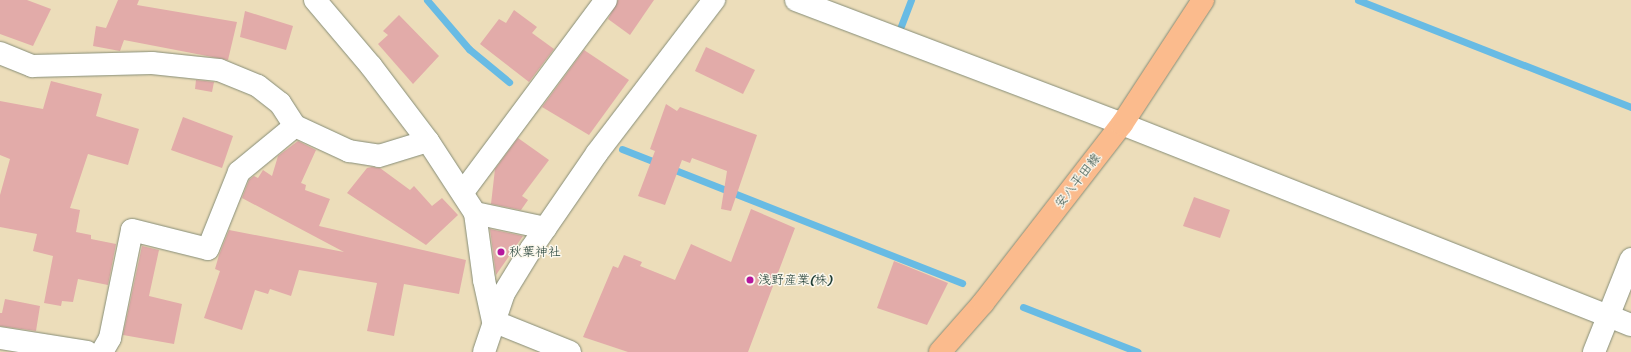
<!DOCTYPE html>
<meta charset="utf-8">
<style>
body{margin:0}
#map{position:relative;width:1631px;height:352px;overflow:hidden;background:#ecddba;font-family:Sriracha,"Klee One",sans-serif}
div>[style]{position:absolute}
.stream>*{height:7px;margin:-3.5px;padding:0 3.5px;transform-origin:3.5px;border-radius:3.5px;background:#68bbe4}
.building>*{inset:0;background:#e2aba9}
.roads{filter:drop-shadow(0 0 1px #868d77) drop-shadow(0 0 1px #868d77)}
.minor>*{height:22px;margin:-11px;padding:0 11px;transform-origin:11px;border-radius:11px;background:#fff}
.major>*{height:22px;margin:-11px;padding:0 11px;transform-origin:11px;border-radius:11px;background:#fbbb8d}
.dots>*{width:11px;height:11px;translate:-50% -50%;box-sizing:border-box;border:2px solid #fbf7ec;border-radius:50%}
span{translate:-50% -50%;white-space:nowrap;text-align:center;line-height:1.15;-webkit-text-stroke:3px #fbf7ec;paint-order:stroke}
.street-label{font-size:13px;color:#1f3d34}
.poi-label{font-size:13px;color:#1f3d34}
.left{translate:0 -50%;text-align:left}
</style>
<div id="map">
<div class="stream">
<i style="left:427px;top:0;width:65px;rotate:49.4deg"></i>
<i style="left:469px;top:49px;width:52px;rotate:39.5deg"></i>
<i style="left:1358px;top:0;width:293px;rotate:21.4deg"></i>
<i style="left:901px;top:26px;width:28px;rotate:-69deg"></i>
<i style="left:622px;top:149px;width:41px;rotate:21.5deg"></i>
<i style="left:670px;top:168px;width:314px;rotate:21.5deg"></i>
<i style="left:1023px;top:307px;width:123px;rotate:21.4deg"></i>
</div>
<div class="building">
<i style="clip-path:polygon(0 0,27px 0,51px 9px,33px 46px,0 34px)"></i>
<i style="clip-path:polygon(118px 0,139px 0,137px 5px,237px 22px,228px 60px,124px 40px,120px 51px,93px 46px,96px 26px,106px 28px)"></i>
<i style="clip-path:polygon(618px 0,654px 0,630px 35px,608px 19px)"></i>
<i style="clip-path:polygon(514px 10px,537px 27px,532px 33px,554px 49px,529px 82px,480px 44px,499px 19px,506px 23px)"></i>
<i style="clip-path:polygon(245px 11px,293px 26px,286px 50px,240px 37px)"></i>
<i style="clip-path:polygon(399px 15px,439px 56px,413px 84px,378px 44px,388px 35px,383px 31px)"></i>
<i style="clip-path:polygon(706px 47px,755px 70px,743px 94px,695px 71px)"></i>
<i style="clip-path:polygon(584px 50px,629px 80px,589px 135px,542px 107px)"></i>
<i style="clip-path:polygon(196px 80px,214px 82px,212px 92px,195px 89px)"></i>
<i style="clip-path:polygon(51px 81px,102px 94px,96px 116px,139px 129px,128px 165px,88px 154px,70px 208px,80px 210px,76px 232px,91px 235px,91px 239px,116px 244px,108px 285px,78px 279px,73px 302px,62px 301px,61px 306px,44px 303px,53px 256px,33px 251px,37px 234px,0 227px,0 195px,10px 159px,0 155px,0 101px,43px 109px)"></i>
<i style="clip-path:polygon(666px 104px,677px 111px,680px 107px,757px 135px,731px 211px,721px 209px,727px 171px,692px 158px,690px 163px,682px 160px,665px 205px,638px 196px,655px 151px,650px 149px)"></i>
<i style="clip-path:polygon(183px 117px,233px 136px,222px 168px,171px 150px)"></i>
<i style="clip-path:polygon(518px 138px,549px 160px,522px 196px,528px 200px,521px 210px,491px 204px,495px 169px)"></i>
<i style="clip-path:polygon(298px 141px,316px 150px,301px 183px,306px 185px,305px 190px,330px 199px,319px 226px,466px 260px,459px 294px,404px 284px,394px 336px,367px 331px,377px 283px,299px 270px,291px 296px,270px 289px,268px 294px,255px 290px,242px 330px,204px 318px,220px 271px,215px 269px,219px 255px,229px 230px,344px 252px,242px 198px,249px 180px,254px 176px,258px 178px,263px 170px,272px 176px,278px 156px)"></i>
<i style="clip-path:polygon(372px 167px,380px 168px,410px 190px,414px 186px,432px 206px,442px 198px,458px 215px,426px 245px,347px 193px,367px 168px)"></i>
<i style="clip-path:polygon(1194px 197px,1230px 210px,1220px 238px,1183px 226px)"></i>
<i style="clip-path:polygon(751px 209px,795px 228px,748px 352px,628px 352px,583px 337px,613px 266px,618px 268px,624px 255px,642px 262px,640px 266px,675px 280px,691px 244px,731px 262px)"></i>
<i style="clip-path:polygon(490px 229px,523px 236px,496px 275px)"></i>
<i style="clip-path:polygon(142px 246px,159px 250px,149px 296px,182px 304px,174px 344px,123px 335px)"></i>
<i style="clip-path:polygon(894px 261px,948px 283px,927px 325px,877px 308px)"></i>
<i style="clip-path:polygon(5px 299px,40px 306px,36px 331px,0 326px,0 313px,2px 313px)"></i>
</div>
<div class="roads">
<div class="minor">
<i style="left:315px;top:0;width:87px;rotate:49.7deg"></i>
<i style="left:371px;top:66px;width:94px;rotate:52.8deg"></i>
<i style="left:428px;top:141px;width:86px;rotate:56.9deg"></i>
<i style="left:475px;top:213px;width:68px;rotate:82.3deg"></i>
<i style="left:484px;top:280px;width:42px;rotate:77.6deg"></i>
<i style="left:796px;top:0;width:349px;rotate:20.8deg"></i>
<i style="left:1122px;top:124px;width:547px;rotate:21.55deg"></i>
<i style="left:0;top:53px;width:35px;rotate:22deg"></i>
<i style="left:32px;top:66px;width:120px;rotate:-1.4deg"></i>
<i style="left:152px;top:63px;width:67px;rotate:6deg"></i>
<i style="left:219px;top:70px;width:42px;rotate:22.3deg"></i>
<i style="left:258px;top:86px;width:28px;rotate:38deg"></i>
<i style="left:280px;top:103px;width:27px;rotate:57deg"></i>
<i style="left:295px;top:126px;width:60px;rotate:24.8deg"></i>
<i style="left:349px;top:151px;width:30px;rotate:9deg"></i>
<i style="left:379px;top:156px;width:51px;rotate:-17deg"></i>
<i style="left:463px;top:192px;width:239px;rotate:-53.3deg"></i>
<i style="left:475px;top:213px;width:72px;rotate:12.1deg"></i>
<i style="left:493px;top:321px;width:83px;rotate:21.9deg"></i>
<i style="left:0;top:338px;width:88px;rotate:9.1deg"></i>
<i style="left:102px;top:352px;width:16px;rotate:-60deg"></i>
<i style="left:110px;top:338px;width:110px;rotate:-78.5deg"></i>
<i style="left:132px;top:230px;width:78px;rotate:14deg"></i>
<i style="left:208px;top:249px;width:83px;rotate:-68.1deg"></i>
<i style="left:239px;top:172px;width:72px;rotate:-39.4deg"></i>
<i style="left:484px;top:352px;width:62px;rotate:-71.3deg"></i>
<i style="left:504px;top:293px;width:52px;rotate:-58.5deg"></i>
<i style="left:531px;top:249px;width:116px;rotate:-55.5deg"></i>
<i style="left:597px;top:153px;width:193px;rotate:-52.6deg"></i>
<i style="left:1594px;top:352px;width:100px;rotate:-68.3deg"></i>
</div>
<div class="major">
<i style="left:940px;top:352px;width:65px;rotate:-48.7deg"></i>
<i style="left:983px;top:303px;width:227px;rotate:-52.2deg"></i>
<i style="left:1122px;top:124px;width:148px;rotate:-56.8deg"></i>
</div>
</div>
<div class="dots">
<i style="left:501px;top:252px;background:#b5179e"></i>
<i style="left:750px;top:280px;background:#b5179e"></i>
</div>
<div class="street-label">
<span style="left:1078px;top:181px;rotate:-52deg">安八平田線</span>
</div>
<div class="poi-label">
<span class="left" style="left:509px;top:252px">秋葉神社</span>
<span class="left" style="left:758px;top:280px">浅野産業(株)</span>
</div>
</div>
